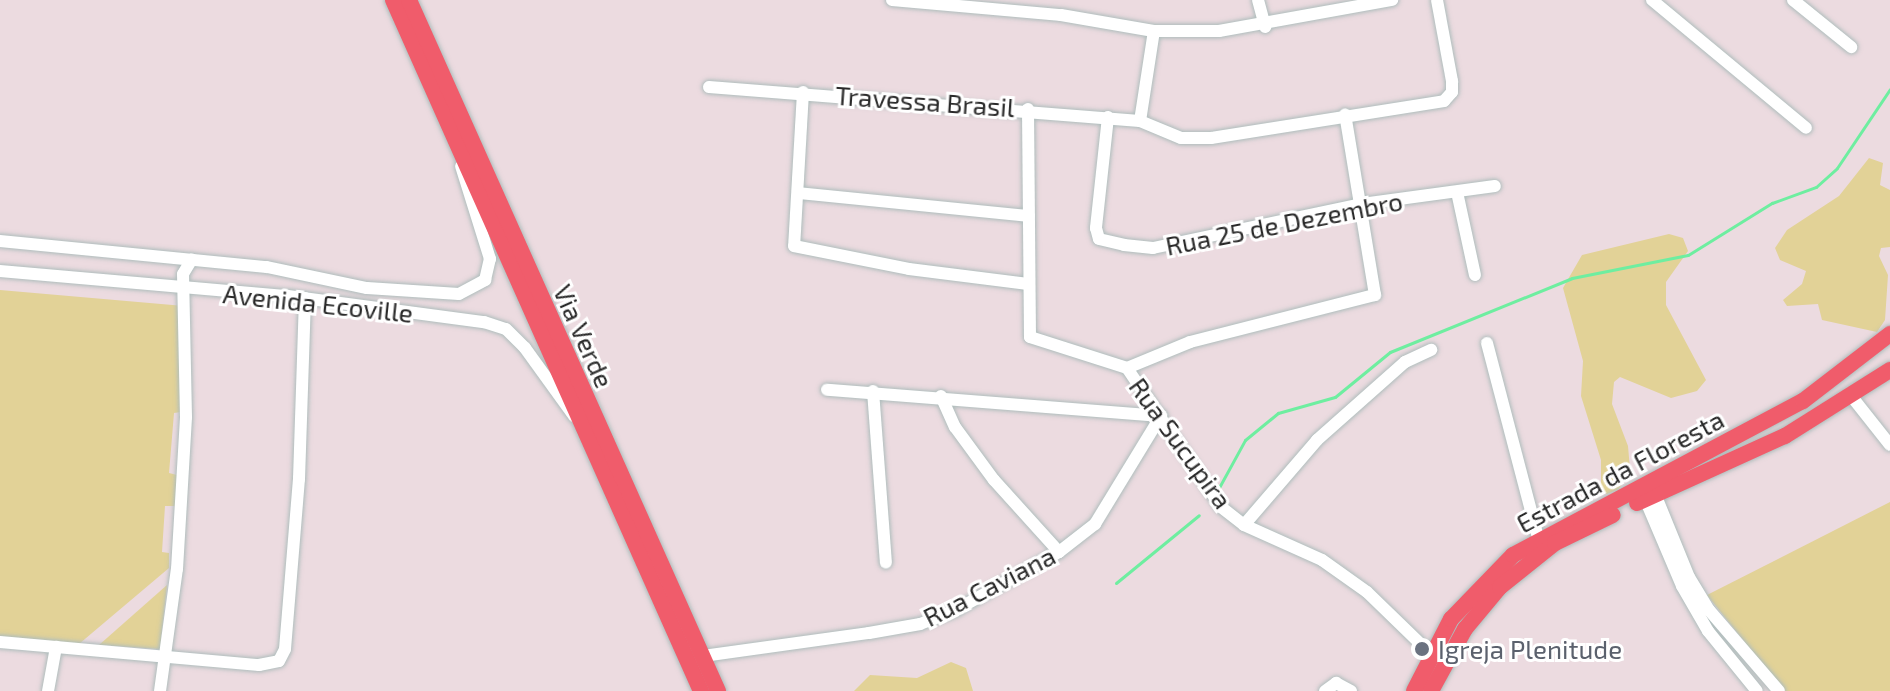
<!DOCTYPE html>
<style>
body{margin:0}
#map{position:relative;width:1890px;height:691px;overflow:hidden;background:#ecdbe0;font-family:"Exo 2",sans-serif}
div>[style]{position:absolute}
.green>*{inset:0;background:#e2d297}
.stream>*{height:3px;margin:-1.5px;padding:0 1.5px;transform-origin:1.5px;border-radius:1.5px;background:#6eeea0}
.roads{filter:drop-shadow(0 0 2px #afbdbc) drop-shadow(0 0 2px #afbdbc)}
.minor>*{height:12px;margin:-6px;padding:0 6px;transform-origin:6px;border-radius:6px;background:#fff}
.major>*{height:16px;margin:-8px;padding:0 8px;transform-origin:8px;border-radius:8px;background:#f05c6b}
.dots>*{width:22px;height:22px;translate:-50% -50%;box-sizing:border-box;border:4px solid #fff;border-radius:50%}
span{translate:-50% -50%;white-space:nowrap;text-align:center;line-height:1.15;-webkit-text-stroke:6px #fff;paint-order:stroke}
.street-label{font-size:26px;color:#292929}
.worship-label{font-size:26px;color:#5b616d}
.left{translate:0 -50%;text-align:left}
</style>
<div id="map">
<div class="green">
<i style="clip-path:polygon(1869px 158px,1883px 163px,1880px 185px,1890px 190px,1890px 247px,1881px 248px,1879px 256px,1888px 275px,1885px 320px,1877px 332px,1822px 320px,1818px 304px,1787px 306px,1783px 300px,1802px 284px,1806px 271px,1780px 260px,1775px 248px,1787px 230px,1839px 196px)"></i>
<i style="clip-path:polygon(1669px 234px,1683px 238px,1688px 251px,1666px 282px,1666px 305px,1706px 380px,1697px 391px,1671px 398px,1620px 377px,1614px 382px,1612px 404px,1628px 446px,1630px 469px,1619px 489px,1607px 494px,1601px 491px,1601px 460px,1581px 396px,1583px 361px,1563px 288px,1582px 255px)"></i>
<i style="clip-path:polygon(0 290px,184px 306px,181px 412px,174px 413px,169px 473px,177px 475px,175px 506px,165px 506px,162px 552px,169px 553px,169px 568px,79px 644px,0 637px)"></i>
<i style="clip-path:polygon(1890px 502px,1890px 691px,1784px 691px,1707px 595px)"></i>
<i style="clip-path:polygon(167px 585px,160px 649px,99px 645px)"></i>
<i style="clip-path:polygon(951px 662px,966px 668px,973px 691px,854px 691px,870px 675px,917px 678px)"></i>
</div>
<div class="stream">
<i style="left:1216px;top:493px;width:60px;rotate:-61.3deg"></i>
<i style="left:1245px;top:440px;width:43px;rotate:-39.3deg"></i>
<i style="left:1278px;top:413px;width:59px;rotate:-15.7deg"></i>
<i style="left:1335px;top:397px;width:71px;rotate:-39.3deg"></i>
<i style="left:1390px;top:352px;width:196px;rotate:-22.1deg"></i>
<i style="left:1572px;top:278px;width:118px;rotate:-11.2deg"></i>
<i style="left:1688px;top:255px;width:99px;rotate:-31.8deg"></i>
<i style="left:1772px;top:203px;width:47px;rotate:-20deg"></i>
<i style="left:1816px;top:187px;width:28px;rotate:-42deg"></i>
<i style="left:1837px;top:168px;width:95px;rotate:-56.1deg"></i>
<i style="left:1116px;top:583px;width:107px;rotate:-39.3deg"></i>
</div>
<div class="roads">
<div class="minor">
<i style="left:892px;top:0;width:170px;rotate:5.1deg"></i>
<i style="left:1061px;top:15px;width:94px;rotate:9.8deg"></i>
<i style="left:1154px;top:31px;width:65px"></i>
<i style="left:1219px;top:31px;width:176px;rotate:-10.2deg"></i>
<i style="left:1258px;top:0;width:28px;rotate:75deg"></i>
<i style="left:1652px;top:0;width:200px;rotate:39.7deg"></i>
<i style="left:1793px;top:0;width:75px;rotate:39deg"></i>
<i style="left:709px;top:87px;width:432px;rotate:4.5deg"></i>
<i style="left:1140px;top:121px;width:44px;rotate:22.5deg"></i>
<i style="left:1181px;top:138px;width:30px"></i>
<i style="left:1211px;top:138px;width:236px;rotate:-9deg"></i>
<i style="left:1444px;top:101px;width:12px;rotate:-48deg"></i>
<i style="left:1452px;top:92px;width:11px;rotate:-90deg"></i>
<i style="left:1452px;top:81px;width:82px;rotate:-100.5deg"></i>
<i style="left:803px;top:92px;width:154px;rotate:93.3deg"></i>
<i style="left:794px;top:246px;width:117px;rotate:11.3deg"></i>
<i style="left:909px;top:269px;width:120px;rotate:7.2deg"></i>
<i style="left:1028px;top:109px;width:228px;rotate:89.5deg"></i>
<i style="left:1030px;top:337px;width:102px;rotate:17.7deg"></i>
<i style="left:1108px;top:117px;width:112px;rotate:96.2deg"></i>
<i style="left:1096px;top:228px;width:11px;rotate:75deg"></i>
<i style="left:1099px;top:239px;width:26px;rotate:13deg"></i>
<i style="left:1124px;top:245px;width:29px;rotate:6deg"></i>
<i style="left:1153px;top:248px;width:214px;rotate:-11.9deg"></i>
<i style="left:1362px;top:204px;width:134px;rotate:-7.7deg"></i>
<i style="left:1140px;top:121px;width:91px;rotate:-81.2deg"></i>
<i style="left:1457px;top:192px;width:85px;rotate:77.8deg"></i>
<i style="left:798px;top:193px;width:232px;rotate:5.7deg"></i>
<i style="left:0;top:241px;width:268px;rotate:5.6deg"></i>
<i style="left:267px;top:267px;width:102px;rotate:11.9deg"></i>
<i style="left:367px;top:288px;width:92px;rotate:3.7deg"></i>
<i style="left:459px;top:294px;width:30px;rotate:-28deg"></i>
<i style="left:485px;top:280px;width:22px;rotate:-77deg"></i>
<i style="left:490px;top:259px;width:97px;rotate:-107.3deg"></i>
<i style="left:0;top:271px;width:289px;rotate:5deg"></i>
<i style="left:288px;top:296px;width:198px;rotate:7.6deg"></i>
<i style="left:484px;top:322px;width:23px;rotate:18deg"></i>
<i style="left:506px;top:329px;width:27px;rotate:45deg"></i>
<i style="left:525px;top:348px;width:84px;rotate:54.2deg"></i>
<i style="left:1487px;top:343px;width:202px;rotate:75.3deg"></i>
<i style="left:1127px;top:368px;width:68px;rotate:-22.4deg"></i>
<i style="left:1190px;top:342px;width:191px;rotate:-14.3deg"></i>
<i style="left:1375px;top:295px;width:183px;rotate:-99.4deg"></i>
<i style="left:1127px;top:368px;width:168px;rotate:55.9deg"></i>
<i style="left:1221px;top:507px;width:29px;rotate:38deg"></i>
<i style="left:1244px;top:525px;width:85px;rotate:24.2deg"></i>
<i style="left:1322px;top:560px;width:55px;rotate:35.4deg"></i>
<i style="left:1367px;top:592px;width:88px;rotate:44.1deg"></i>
<i style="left:873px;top:391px;width:172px;rotate:85.7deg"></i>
<i style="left:941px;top:396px;width:34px;rotate:66deg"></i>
<i style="left:955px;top:427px;width:66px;rotate:53.7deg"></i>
<i style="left:994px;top:480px;width:97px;rotate:47.9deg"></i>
<i style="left:1852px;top:397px;width:61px;rotate:51.6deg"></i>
<i style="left:1653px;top:489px;width:95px;rotate:67.8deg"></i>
<i style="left:1689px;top:577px;width:39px;rotate:59deg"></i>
<i style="left:1709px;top:610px;width:107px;rotate:49.2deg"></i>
<i style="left:1642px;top:492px;width:102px;rotate:66.9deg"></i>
<i style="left:1682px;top:586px;width:52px;rotate:60deg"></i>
<i style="left:1708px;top:631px;width:77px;rotate:50.8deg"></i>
<i style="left:1244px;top:525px;width:112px;rotate:-49.3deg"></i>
<i style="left:1317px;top:440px;width:118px;rotate:-41.6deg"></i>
<i style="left:1405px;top:362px;width:29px;rotate:-25deg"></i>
<i style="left:0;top:642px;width:260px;rotate:5.1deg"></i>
<i style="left:259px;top:665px;width:20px;rotate:-11deg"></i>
<i style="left:279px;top:661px;width:13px;rotate:-63deg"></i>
<i style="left:285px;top:649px;width:171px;rotate:-85.3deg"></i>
<i style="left:299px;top:479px;width:181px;rotate:-88.1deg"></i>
<i style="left:703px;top:656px;width:168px;rotate:-7.9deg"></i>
<i style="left:869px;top:633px;width:52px;rotate:-10deg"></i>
<i style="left:920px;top:624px;width:39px;rotate:-21deg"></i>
<i style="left:956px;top:610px;width:118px;rotate:-29.4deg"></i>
<i style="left:1059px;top:552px;width:46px;rotate:-37.9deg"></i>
<i style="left:1095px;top:524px;width:127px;rotate:-58.6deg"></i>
<i style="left:1161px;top:416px;width:335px;rotate:-175.5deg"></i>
<i style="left:48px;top:691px;width:45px;rotate:-79.7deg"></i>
<i style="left:160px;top:691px;width:123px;rotate:-82.1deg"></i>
<i style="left:177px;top:569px;width:152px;rotate:-86.6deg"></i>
<i style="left:186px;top:417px;width:143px;rotate:-91.2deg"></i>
<i style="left:183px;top:274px;width:17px;rotate:-59deg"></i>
<i style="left:1325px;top:691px;width:14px;rotate:-36deg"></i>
<i style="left:1336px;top:683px;width:17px;rotate:28deg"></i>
</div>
<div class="major">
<i style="left:393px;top:0;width:757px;rotate:65.98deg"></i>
<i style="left:409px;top:0;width:757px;rotate:65.91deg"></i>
<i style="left:1637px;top:503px;width:162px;rotate:-24.4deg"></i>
<i style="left:1785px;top:436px;width:124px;rotate:-32.2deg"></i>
<i style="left:1414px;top:691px;width:81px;rotate:-62.8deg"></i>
<i style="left:1451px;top:619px;width:89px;rotate:-45.9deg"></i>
<i style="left:1513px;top:555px;width:328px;rotate:-28deg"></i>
<i style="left:1803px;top:401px;width:110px;rotate:-37.6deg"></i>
<i style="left:1431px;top:691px;width:71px;rotate:-61.3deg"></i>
<i style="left:1465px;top:629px;width:55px;rotate:-50.2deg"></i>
<i style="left:1500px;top:587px;width:70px;rotate:-38.7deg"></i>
<i style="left:1555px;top:543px;width:64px;rotate:-25.8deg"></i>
</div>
</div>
<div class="dots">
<i style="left:1422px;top:649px;background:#6b7280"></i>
</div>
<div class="street-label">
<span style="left:925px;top:101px;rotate:4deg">Travessa Brasil</span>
<span style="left:1284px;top:223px;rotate:-11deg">Rua 25 de Dezembro</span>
<span style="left:318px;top:303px;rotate:6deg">Avenida Ecoville</span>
<span style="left:584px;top:336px;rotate:66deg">Via Verde</span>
<span style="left:1181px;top:443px;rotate:54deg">Rua Sucupira</span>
<span style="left:1620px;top:471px;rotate:-28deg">Estrada da Floresta</span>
<span style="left:989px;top:586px;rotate:-27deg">Rua Caviana</span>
</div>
<div class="worship-label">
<span class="left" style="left:1438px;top:649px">Igreja Plenitude</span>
</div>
</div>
